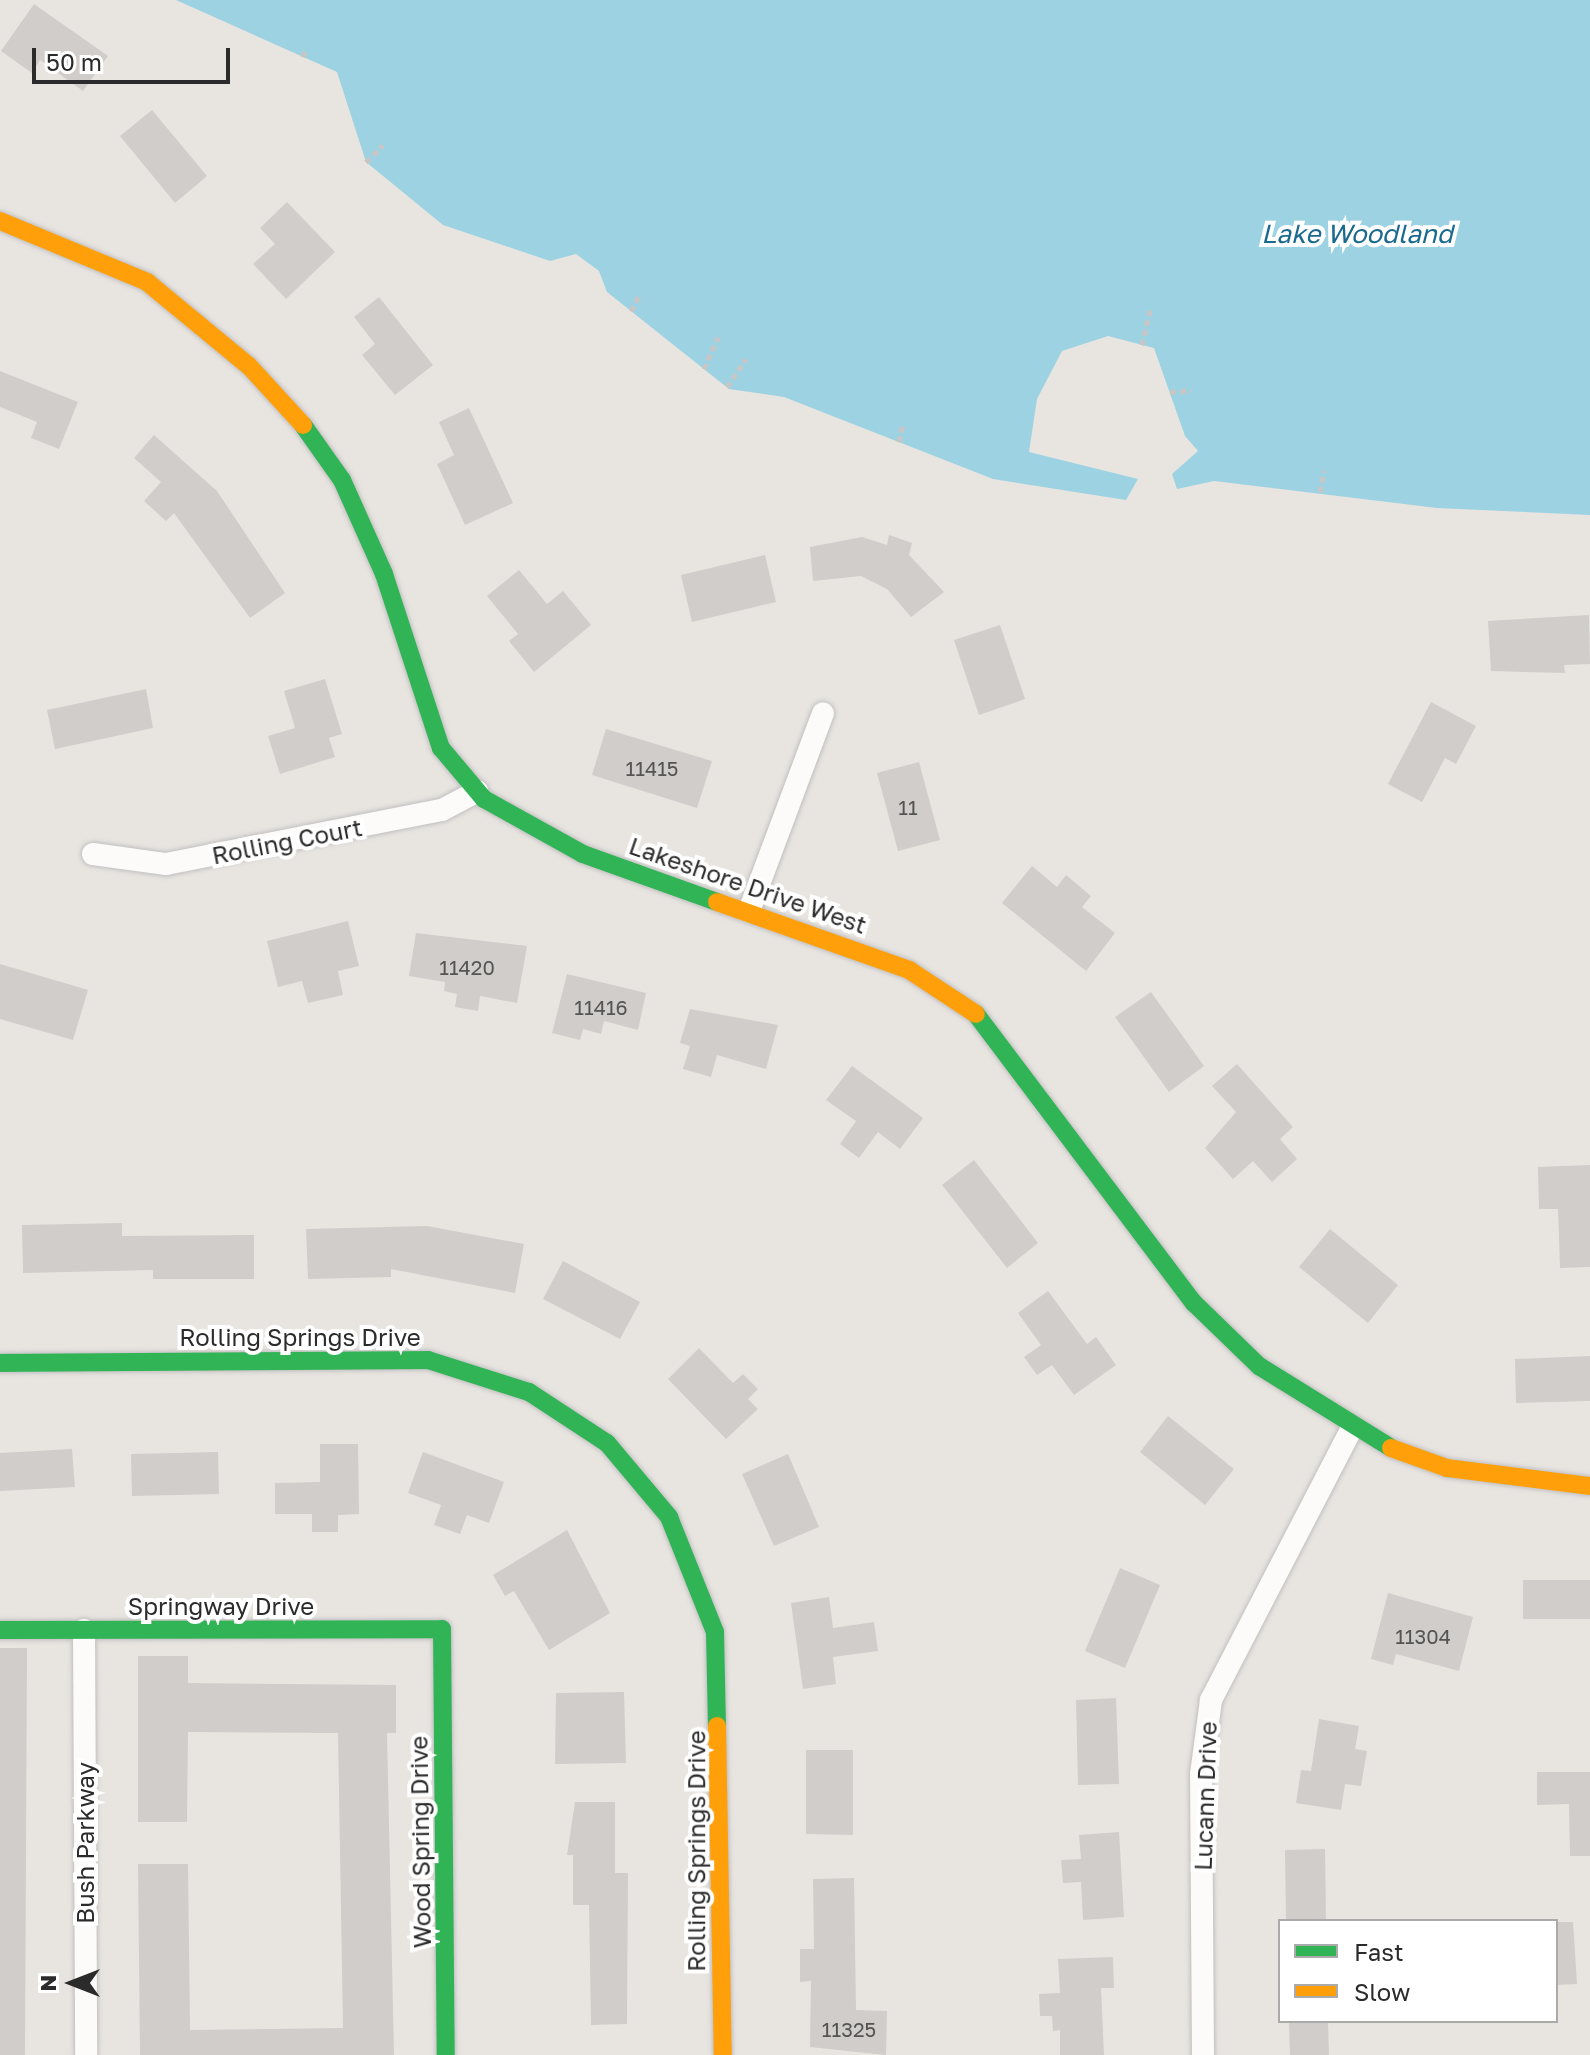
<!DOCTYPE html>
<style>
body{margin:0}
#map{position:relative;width:1590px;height:2055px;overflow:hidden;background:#e8e5e1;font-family:"Golos Text",sans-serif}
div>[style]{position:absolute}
.water>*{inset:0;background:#9cd2e2}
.building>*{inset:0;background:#d0cdca}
.path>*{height:5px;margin-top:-2.5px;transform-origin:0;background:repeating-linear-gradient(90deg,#c6c6c6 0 6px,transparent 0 10px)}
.roads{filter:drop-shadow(0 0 2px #c1c0c0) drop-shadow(0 0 2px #c1c0c0)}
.street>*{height:22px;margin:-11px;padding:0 11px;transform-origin:11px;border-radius:11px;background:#fcfbfa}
.fast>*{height:18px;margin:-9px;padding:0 9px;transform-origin:9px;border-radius:9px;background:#30b455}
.slow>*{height:18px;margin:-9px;padding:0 9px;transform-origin:9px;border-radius:9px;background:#ff9f0a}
span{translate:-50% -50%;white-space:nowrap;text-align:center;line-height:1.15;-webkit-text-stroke:8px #fff;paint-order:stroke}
.number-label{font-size:20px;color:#555454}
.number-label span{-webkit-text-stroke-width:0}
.street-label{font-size:24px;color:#2b2b2b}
.water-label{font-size:26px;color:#1a6a8f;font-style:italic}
.legend{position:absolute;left:1278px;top:1919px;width:280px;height:104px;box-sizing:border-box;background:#fff;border:2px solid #aaa;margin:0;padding:10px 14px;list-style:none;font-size:24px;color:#2b2b2b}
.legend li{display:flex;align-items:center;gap:16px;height:40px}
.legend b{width:40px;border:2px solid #aaa}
.north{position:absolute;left:32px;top:1943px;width:80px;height:80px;-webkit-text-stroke:6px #fff;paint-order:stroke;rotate:270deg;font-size:22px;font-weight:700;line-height:32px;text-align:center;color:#2b2b2b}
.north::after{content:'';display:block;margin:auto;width:28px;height:36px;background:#2b2b2b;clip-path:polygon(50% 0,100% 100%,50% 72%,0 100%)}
.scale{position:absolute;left:32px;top:48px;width:198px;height:36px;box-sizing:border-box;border:4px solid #2b2b2b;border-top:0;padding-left:10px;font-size:24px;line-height:28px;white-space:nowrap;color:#2b2b2b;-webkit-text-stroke:6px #fff;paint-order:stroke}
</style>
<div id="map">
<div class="water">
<i style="clip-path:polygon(176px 0,1590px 0,1590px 515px,1437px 508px,1214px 481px,1177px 489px,1172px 474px,1198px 451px,1185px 436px,1154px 348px,1108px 336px,1062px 351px,1037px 399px,1029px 452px,1138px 479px,1126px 500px,993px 479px,784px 397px,729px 389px,607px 292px,599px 271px,576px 254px,550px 261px,443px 225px,366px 162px,337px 72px)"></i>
</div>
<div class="building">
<i style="clip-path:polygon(34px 4px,108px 56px,83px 91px,40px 60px,32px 73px,1px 51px)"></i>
<i style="clip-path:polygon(152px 110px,207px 176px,175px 203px,120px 136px)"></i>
<i style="clip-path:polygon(287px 202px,335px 252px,286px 299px,253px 264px,275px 244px,260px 228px)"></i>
<i style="clip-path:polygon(379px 297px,433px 365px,395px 395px,362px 355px,375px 344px,354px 317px)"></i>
<i style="clip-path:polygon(0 371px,78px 402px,59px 449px,31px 438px,37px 422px,0 407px)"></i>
<i style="clip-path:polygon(469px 408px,513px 503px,465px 525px,437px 464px,454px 455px,439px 422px)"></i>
<i style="clip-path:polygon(154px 435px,217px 491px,285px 593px,250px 618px,174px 513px,166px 521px,144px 501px,161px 482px,134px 458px)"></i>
<i style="clip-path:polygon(889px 535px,912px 543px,909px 555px,944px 592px,911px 617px,887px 589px,861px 576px,813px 581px,810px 547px,862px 537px,887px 545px)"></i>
<i style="clip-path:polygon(765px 555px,776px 602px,692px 622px,681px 575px)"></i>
<i style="clip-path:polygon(519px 570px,547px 604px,563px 591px,591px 625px,534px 672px,509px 641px,518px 634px,487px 596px)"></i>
<i style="clip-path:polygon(1589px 615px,1590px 664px,1564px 665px,1565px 673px,1491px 671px,1488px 621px)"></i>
<i style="clip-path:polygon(1000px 625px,1025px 699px,979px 715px,954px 640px)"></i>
<i style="clip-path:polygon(325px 679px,342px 734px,329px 738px,335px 757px,280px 774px,268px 736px,295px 728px,284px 691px)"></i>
<i style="clip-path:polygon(146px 689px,153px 728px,55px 749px,47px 710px)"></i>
<i style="clip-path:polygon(1431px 702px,1476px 726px,1456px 764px,1445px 758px,1422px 802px,1388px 784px)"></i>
<i style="clip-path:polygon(606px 729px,712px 761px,697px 808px,592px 775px)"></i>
<i style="clip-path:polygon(919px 762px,940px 840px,898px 851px,877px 773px)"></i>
<i style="clip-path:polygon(1032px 866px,1057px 887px,1066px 875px,1091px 896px,1082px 907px,1115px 933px,1086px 971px,1002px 903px)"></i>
<i style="clip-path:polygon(348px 921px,359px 966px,338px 971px,343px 995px,308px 1003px,302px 981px,278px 987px,267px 941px)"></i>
<i style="clip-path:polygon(416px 933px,527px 946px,517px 1003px,480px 996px,478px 1011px,455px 1007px,457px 994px,444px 991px,445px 982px,409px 976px)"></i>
<i style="clip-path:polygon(0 964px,88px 990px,73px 1040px,0 1019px)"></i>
<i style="clip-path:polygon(567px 974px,646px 993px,638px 1030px,604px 1021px,601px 1034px,583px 1029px,580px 1040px,552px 1033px)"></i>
<i style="clip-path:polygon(1151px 992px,1204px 1066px,1169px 1092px,1115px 1017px)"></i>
<i style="clip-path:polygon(690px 1009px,778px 1025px,766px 1069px,717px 1055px,711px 1077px,683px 1069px,690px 1046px,680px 1043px)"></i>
<i style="clip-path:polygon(1237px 1064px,1293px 1127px,1280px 1139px,1297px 1159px,1272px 1182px,1253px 1161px,1233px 1179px,1205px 1148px,1236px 1112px,1212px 1086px)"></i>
<i style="clip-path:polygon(852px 1066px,923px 1118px,900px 1149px,878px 1132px,859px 1158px,840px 1144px,856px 1121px,826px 1100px)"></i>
<i style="clip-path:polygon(974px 1160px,1038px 1243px,1007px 1268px,942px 1185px)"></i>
<i style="clip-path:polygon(1590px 1165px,1590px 1267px,1560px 1268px,1558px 1209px,1539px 1209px,1538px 1167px)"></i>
<i style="clip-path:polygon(122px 1223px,122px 1236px,254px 1235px,254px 1279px,153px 1279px,153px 1270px,23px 1273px,22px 1225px)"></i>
<i style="clip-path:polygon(427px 1226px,524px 1244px,515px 1293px,391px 1269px,391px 1277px,308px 1279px,306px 1229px)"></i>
<i style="clip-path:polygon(1330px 1229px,1398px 1285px,1368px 1323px,1299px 1267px)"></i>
<i style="clip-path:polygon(563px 1261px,640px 1302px,620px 1339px,543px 1299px)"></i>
<i style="clip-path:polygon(1048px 1291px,1087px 1344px,1096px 1337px,1116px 1365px,1074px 1395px,1052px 1365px,1037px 1375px,1024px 1357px,1041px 1345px,1018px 1313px)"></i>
<i style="clip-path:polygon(699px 1348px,733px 1383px,743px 1374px,758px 1389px,748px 1399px,758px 1409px,726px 1439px,668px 1379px)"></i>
<i style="clip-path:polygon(1590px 1356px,1590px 1401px,1516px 1403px,1515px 1359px)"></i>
<i style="clip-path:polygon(1168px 1416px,1234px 1469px,1205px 1505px,1140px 1452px)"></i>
<i style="clip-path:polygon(320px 1444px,358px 1444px,359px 1514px,338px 1515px,338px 1532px,312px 1532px,312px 1514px,275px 1514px,275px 1483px,320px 1482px)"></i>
<i style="clip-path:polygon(72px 1449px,75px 1487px,0 1491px,0 1453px)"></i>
<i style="clip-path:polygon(218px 1452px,219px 1494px,132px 1496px,131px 1454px)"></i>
<i style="clip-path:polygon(423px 1452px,504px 1482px,489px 1523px,467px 1515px,460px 1534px,434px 1525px,441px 1505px,408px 1493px)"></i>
<i style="clip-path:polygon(788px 1454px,819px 1527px,774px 1546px,742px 1474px)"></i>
<i style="clip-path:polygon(567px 1530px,610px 1613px,549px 1650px,514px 1591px,505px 1596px,493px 1575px)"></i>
<i style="clip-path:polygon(1120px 1568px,1160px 1585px,1125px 1668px,1085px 1651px)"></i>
<i style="clip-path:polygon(1523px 1580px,1590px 1580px,1590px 1619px,1523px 1619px)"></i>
<i style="clip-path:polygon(1388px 1593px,1473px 1617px,1459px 1671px,1396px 1654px,1393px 1665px,1371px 1659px)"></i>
<i style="clip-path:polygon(829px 1597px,833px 1628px,874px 1622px,878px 1651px,833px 1657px,836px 1684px,803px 1689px,791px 1603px)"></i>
<i style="clip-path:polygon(0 1648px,27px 1648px,25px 2055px,0 2055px)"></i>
<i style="clip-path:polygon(138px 1656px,188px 1656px,188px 1683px,396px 1685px,396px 1733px,387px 1733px,394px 2055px,140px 2055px,138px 1864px,188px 1864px,190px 2030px,343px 2028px,338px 1733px,188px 1732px,187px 1822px,138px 1822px)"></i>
<i style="clip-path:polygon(624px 1692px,626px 1763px,555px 1764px,556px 1693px)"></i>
<i style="clip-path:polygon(1116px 1698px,1119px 1784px,1078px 1785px,1076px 1700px)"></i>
<i style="clip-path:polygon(1319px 1719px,1359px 1726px,1355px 1749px,1367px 1751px,1361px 1786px,1345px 1784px,1341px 1810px,1296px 1803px,1301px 1770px,1311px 1771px)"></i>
<i style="clip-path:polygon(806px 1750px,853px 1750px,853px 1835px,806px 1834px)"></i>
<i style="clip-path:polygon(1537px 1772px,1590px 1772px,1590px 1856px,1570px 1856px,1569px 1804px,1537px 1805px)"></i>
<i style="clip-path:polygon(575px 1802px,615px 1802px,615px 1873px,628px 1873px,627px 2024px,591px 2025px,589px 1905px,573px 1905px,573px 1855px,567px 1855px)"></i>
<i style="clip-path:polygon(1119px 1832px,1124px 1917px,1083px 1920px,1081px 1882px,1063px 1883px,1061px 1860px,1081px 1859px,1079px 1835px)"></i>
<i style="clip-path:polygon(1325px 1849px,1326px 1921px,1286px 1921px,1285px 1850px)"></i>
<i style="clip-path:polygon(854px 1878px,856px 2010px,887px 2011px,886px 2055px,810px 2047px,811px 1981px,800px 1982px,800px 1949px,814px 1949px,813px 1879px)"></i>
<i style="clip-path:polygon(1556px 1922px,1573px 1922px,1577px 1984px,1556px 1985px)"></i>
<i style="clip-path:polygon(1113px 1957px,1114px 1988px,1101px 1988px,1104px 2055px,1060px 2055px,1060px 2030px,1053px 2031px,1052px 2016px,1040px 2016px,1039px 1994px,1060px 1993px,1058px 1959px)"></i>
<i style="clip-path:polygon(1289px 2021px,1328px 2021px,1329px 2055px,1290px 2055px)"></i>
</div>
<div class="path">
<i style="left:303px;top:57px;width:9px;rotate:-72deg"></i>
<i style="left:366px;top:162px;width:24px;rotate:-45deg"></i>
<i style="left:631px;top:311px;width:17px;rotate:-62deg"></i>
<i style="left:1142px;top:345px;width:37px;rotate:-77deg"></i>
<i style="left:704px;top:369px;width:35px;rotate:-66deg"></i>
<i style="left:727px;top:387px;width:34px;rotate:-56deg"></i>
<i style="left:1170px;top:392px;width:21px;rotate:-5deg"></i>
<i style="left:899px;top:442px;width:19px;rotate:-78deg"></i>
<i style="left:1320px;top:492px;width:22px;rotate:-80deg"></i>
</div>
<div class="roads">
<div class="street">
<i style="left:93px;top:854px;width:74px;rotate:7.8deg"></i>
<i style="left:166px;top:864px;width:281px;rotate:-11.1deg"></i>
<i style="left:442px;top:810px;width:40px;rotate:-28deg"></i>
<i style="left:749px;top:911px;width:211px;rotate:-69.5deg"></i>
<i style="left:84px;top:1630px;width:425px;rotate:89.7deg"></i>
<i style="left:1203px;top:2055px;width:281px;rotate:-90.4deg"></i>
<i style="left:1201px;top:1774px;width:75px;rotate:-82.3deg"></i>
<i style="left:1211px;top:1700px;width:306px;rotate:-62.6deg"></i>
</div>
<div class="fast">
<i style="left:303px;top:425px;width:67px;rotate:54.7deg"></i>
<i style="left:342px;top:480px;width:103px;rotate:65.9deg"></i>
<i style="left:384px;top:574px;width:183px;rotate:71.9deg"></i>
<i style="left:441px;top:748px;width:67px;rotate:49.9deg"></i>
<i style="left:484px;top:799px;width:113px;rotate:29.1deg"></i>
<i style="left:583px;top:854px;width:142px;rotate:19.7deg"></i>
<i style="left:976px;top:1014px;width:362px;rotate:53deg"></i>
<i style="left:1194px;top:1303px;width:91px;rotate:44.1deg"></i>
<i style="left:1259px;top:1366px;width:155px;rotate:31.8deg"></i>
<i style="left:0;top:1363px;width:428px;rotate:-0.4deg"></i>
<i style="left:428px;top:1360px;width:106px;rotate:17.6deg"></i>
<i style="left:529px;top:1392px;width:93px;rotate:33.2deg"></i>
<i style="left:607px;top:1443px;width:97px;rotate:50deg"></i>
<i style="left:669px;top:1517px;width:124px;rotate:68.2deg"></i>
<i style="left:715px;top:1632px;width:94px;rotate:88.8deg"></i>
<i style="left:0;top:1630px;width:442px;rotate:-0.1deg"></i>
<i style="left:442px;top:1629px;width:426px;rotate:89.5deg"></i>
</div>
<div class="slow">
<i style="left:0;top:221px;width:159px;rotate:22.5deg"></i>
<i style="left:147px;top:282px;width:132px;rotate:39.5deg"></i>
<i style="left:249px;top:366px;width:80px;rotate:47.5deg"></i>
<i style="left:717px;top:902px;width:204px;rotate:19.5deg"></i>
<i style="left:909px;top:970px;width:80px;rotate:33.3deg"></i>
<i style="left:1391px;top:1448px;width:59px;rotate:19.7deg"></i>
<i style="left:1447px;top:1468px;width:144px;rotate:7.2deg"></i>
<i style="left:717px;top:1726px;width:329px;rotate:89deg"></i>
</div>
</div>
<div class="number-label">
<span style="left:652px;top:768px">11415</span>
<span style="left:908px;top:807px">11</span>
<span style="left:467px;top:967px">11420</span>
<span style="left:601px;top:1007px">11416</span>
<span style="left:1423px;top:1636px">11304</span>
<span style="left:849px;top:2029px">11325</span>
</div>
<div class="street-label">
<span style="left:287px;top:841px;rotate:-11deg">Rolling Court</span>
<span style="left:748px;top:885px;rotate:19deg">Lakeshore Drive West</span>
<span style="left:300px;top:1337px">Rolling Springs Drive</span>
<span style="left:221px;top:1606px">Springway Drive</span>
<span style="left:1205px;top:1796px;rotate:-88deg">Lucann Drive</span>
<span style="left:420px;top:1842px;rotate:-91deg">Wood Spring Drive</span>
<span style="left:85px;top:1843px;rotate:-90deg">Bush Parkway</span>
<span style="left:696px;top:1851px;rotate:-90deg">Rolling Springs Drive</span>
</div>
<div class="water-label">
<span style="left:1357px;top:234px">Lake Woodland</span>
</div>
<ul class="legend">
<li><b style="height:10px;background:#30b455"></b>Fast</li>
<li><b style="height:10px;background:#ff9f0a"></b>Slow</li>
</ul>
<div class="north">N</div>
<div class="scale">50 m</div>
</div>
